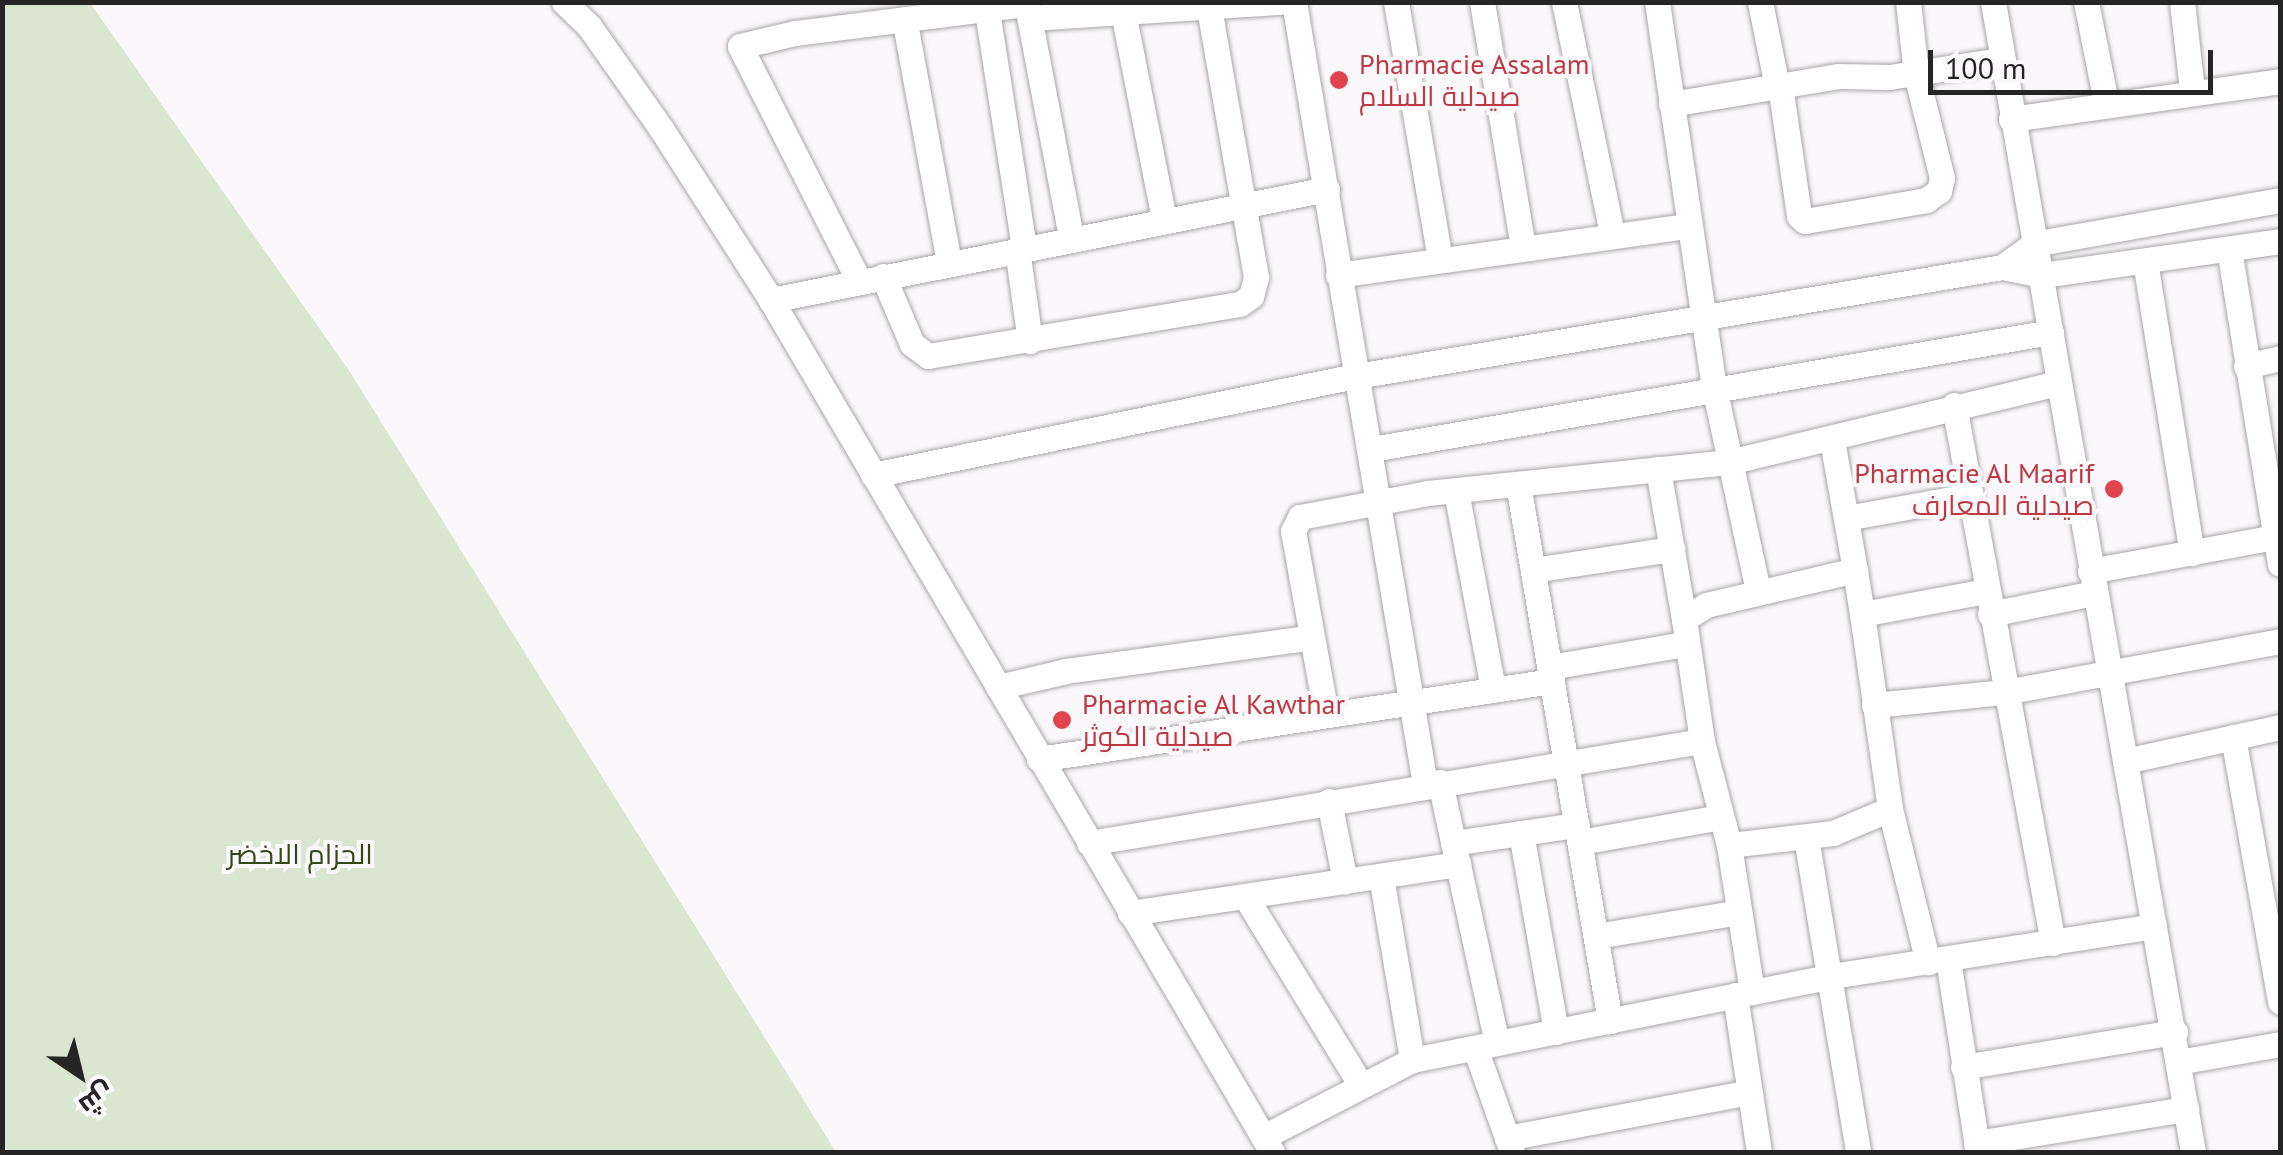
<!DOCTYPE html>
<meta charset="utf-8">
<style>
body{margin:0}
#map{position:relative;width:2283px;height:1155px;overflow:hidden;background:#fbf8fb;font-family:"PT Sans",Cairo,sans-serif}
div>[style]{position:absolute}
.green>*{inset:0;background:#dbe6d1}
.roads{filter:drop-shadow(0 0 2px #a9a6a8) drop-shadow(0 0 2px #a9a6a8)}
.minor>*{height:25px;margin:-12.5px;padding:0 12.5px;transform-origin:12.5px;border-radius:12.5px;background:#fff}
.dots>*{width:28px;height:28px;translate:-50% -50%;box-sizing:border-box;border:5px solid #fbf8fb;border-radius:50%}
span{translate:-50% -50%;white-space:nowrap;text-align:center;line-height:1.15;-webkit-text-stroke:8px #fbf8fb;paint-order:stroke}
.health-label{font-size:28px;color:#be3a42}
.left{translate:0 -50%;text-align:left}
.right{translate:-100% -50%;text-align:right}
.park-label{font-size:28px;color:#334815}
.frame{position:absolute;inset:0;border:5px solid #262526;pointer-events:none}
.north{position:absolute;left:30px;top:1025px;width:100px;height:100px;-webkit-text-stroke:8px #fbf8fb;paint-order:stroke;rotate:145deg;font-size:28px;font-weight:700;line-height:40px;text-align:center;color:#262526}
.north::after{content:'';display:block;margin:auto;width:35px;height:45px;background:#262526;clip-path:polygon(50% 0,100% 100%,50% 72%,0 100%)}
.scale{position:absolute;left:1928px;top:50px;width:285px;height:45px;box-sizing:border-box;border:5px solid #262526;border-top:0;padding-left:12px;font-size:30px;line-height:35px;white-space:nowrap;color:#262526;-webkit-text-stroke:8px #fbf8fb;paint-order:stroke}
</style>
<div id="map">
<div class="green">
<i style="clip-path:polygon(2px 3px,90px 3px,348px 369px,836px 1152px,3px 1152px)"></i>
</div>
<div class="roads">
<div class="minor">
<i style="left:564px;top:2px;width:35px;rotate:44deg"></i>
<i style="left:589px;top:26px;width:127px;rotate:54.9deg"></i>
<i style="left:662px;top:130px;width:202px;rotate:57.3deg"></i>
<i style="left:771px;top:300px;width:988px;rotate:59.54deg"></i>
<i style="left:1294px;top:2px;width:793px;rotate:80.49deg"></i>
<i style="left:1396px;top:2px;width:262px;rotate:80.3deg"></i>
<i style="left:1482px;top:2px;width:249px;rotate:80.5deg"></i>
<i style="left:1564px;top:2px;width:237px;rotate:78.3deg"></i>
<i style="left:1657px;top:2px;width:389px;rotate:81.6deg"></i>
<i style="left:1714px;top:387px;width:209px;rotate:77.8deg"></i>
<i style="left:1760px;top:2px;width:86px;rotate:78.6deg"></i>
<i style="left:1993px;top:2px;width:1167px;rotate:80.13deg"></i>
<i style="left:2086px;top:2px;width:102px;rotate:78.7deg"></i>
<i style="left:2182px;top:2px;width:89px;rotate:83.5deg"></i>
<i style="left:1027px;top:6px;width:235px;rotate:79.2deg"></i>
<i style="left:987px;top:11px;width:240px;rotate:81.1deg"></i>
<i style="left:1123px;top:12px;width:211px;rotate:78.8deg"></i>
<i style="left:1031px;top:18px;width:250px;rotate:-3.7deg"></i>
<i style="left:905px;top:23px;width:244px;rotate:79.6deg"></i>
<i style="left:1780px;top:85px;width:132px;rotate:81.7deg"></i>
<i style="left:1799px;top:216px;width:8px;rotate:40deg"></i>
<i style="left:1805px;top:221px;width:123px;rotate:-9.8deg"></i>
<i style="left:1926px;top:200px;width:16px;rotate:-35deg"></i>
<i style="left:1939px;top:191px;width:13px;rotate:-77deg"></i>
<i style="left:1942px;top:178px;width:107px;rotate:-104deg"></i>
<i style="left:1916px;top:74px;width:72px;rotate:-96.3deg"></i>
<i style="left:1671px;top:104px;width:169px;rotate:-9.5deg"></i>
<i style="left:1838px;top:76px;width:51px;rotate:1.1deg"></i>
<i style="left:1889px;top:77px;width:114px;rotate:-8.6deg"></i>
<i style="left:2011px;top:119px;width:272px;rotate:-8deg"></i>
<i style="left:2280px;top:200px;width:250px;rotate:169.9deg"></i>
<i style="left:2034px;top:244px;width:39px;rotate:144deg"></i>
<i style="left:2002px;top:267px;width:41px;rotate:11.3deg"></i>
<i style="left:2042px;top:275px;width:240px;rotate:-8.1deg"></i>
<i style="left:1017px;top:249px;width:93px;rotate:82deg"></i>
<i style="left:2229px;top:249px;width:319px;rotate:80.8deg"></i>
<i style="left:2145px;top:261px;width:296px;rotate:80.9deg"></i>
<i style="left:1338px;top:275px;width:353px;rotate:-8deg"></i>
<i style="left:883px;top:276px;width:74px;rotate:66.9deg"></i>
<i style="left:912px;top:344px;width:20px;rotate:37deg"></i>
<i style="left:928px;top:356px;width:316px;rotate:-9.5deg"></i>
<i style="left:1240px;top:304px;width:14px;rotate:-36deg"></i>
<i style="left:1251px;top:296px;width:20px;rotate:-75deg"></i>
<i style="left:1256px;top:277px;width:274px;rotate:-99.9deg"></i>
<i style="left:859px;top:281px;width:263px;rotate:-116.9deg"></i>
<i style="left:740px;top:46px;width:57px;rotate:-13.3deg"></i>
<i style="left:795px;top:33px;width:233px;rotate:-7.2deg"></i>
<i style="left:771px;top:300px;width:567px;rotate:-11.29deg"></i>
<i style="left:2246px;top:366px;width:35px;rotate:-13deg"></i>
<i style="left:1954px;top:405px;width:547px;rotate:79.57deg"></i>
<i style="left:1832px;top:440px;width:132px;rotate:80deg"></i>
<i style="left:1855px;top:570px;width:45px;rotate:81deg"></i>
<i style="left:1862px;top:614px;width:197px;rotate:81.8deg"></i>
<i style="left:1890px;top:809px;width:62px;rotate:157.2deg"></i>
<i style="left:1833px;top:833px;width:105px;rotate:173.4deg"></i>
<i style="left:1729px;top:845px;width:107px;rotate:-104.6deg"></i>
<i style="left:1702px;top:741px;width:123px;rotate:-98.4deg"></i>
<i style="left:1684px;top:619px;width:26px;rotate:-32deg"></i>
<i style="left:1706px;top:605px;width:153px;rotate:-13.2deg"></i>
<i style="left:1372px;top:449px;width:689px;rotate:-9.78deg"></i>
<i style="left:1658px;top:469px;width:152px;rotate:80.2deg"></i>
<i style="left:873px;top:475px;width:494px;rotate:-11.6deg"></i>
<i style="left:1357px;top:376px;width:654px;rotate:-9.59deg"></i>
<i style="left:1518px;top:484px;width:545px;rotate:80.28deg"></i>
<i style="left:1456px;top:491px;width:201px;rotate:79.4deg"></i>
<i style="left:1846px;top:518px;width:124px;rotate:-10.2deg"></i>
<i style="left:1533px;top:570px;width:141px;rotate:-8.6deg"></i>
<i style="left:2090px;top:571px;width:188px;rotate:-10.4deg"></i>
<i style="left:1862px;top:614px;width:126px;rotate:-10.5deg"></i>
<i style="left:1990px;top:614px;width:106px;rotate:-11.4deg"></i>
<i style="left:1550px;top:667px;width:137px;rotate:-9.7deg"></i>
<i style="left:998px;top:687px;width:70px;rotate:-13.2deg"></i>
<i style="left:1066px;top:671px;width:244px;rotate:-7.8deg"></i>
<i style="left:1874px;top:705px;width:132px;rotate:-5.7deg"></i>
<i style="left:2005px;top:692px;width:280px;rotate:-10.5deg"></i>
<i style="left:1326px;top:714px;width:186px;rotate:-100.2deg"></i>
<i style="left:1293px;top:531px;width:16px;rotate:-63deg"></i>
<i style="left:1300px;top:517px;width:130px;rotate:-10.6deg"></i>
<i style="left:1428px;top:493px;width:303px;rotate:-5.9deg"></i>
<i style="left:1729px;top:462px;width:339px;rotate:-13.5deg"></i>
<i style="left:2233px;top:737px;width:269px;rotate:79.9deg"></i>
<i style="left:1039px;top:759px;width:519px;rotate:-8.65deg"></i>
<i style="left:2125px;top:761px;width:159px;rotate:-12.4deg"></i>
<i style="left:1440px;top:782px;width:267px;rotate:77.7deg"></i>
<i style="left:1329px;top:801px;width:82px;rotate:78.7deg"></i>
<i style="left:1890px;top:809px;width:158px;rotate:76.1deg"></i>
<i style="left:1521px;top:833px;width:202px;rotate:80deg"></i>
<i style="left:1806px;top:837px;width:319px;rotate:80.6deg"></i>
<i style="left:1580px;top:842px;width:142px;rotate:-10.1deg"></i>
<i style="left:1089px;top:843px;width:621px;rotate:-9.45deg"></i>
<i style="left:1453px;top:843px;width:125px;rotate:-8.3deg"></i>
<i style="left:1729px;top:845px;width:149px;rotate:81.1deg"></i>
<i style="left:1381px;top:876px;width:187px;rotate:80.4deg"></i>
<i style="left:1245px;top:896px;width:218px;rotate:58.5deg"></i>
<i style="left:1130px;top:913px;width:332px;rotate:-8.5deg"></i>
<i style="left:1596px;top:936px;width:145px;rotate:-9.5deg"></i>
<i style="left:1948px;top:959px;width:195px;rotate:81.2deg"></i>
<i style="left:1735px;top:995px;width:159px;rotate:81.3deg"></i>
<i style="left:1475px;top:1048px;width:110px;rotate:70.4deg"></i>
<i style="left:2178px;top:1062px;width:104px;rotate:-10deg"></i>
<i style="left:1963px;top:1067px;width:215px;rotate:-9.4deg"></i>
<i style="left:1263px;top:1137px;width:168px;rotate:-27.3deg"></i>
<i style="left:1412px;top:1060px;width:428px;rotate:-11.3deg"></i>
<i style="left:1832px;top:976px;width:326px;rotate:-8.8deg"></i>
<i style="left:1507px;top:1138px;width:247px;rotate:-10.7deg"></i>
<i style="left:1976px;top:1143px;width:213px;rotate:-9.2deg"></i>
</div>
</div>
<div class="dots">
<i style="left:1339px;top:80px;background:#e0444e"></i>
<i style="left:2114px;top:489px;background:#e0444e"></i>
<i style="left:1062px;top:720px;background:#e0444e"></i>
</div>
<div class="health-label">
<span class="left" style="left:1359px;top:80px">Pharmacie Assalam<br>صيدلية السلام</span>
<span class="right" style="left:2094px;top:489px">Pharmacie Al Maarif<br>صيدلية المعارف</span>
<span class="left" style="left:1082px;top:720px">Pharmacie Al Kawthar<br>صيدلية الكوثر</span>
</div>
<div class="park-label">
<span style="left:300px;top:854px">الحزام الاخضر</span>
</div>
<div class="frame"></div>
<div class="north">ش</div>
<div class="scale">100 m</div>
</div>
